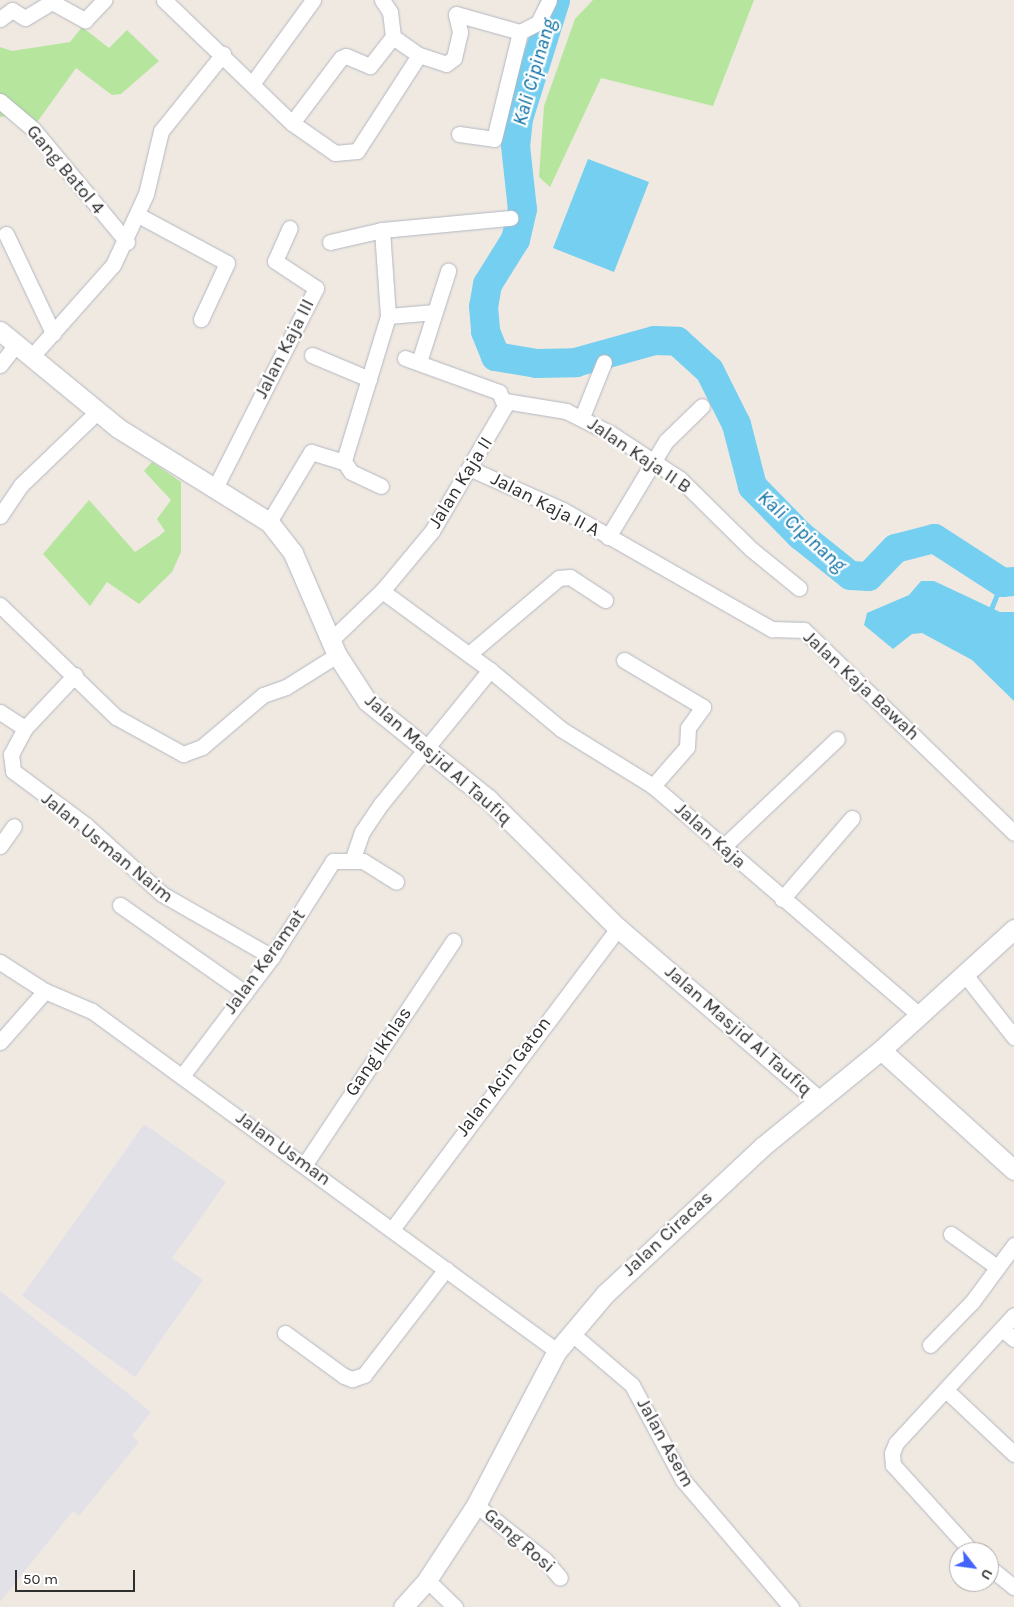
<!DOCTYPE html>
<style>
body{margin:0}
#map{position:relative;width:1014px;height:1607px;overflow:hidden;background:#efe9e1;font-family:Karla,sans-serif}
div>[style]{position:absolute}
.industrial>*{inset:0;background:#e3e1e8}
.green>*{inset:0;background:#b6e59e}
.water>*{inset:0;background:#75cff0}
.stream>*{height:5px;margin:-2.5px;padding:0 2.5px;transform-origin:2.5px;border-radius:2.5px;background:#75cff0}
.river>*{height:29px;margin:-14.5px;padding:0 14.5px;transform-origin:14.5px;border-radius:14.5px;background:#75cff0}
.roads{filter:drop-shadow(0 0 1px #b4b7c1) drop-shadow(0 0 1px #b4b7c1)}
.minor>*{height:15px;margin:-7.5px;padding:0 7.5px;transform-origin:7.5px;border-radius:7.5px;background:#fff}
.tertiary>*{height:19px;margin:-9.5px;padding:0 9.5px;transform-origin:9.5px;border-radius:9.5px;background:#fff}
span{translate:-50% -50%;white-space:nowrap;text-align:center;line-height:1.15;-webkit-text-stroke:4.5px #fff;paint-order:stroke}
.street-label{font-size:19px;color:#2e2e2e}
.water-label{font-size:20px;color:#0d6fa3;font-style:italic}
.north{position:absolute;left:949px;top:1542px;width:50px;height:50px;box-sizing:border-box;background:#fff;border:1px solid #ababab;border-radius:50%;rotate:120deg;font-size:14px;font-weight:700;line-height:20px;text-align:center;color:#2e2e2e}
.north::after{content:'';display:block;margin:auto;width:18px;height:22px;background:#4264fb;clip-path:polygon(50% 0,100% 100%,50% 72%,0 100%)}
.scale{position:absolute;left:15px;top:1570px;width:120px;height:22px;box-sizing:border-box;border:2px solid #2e2e2e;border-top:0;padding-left:6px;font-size:15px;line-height:18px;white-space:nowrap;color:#2e2e2e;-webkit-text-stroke:4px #fff;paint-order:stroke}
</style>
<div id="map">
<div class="industrial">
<i style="clip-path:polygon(144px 1124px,226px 1182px,172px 1258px,203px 1280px,135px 1377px,22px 1296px)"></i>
<i style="clip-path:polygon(0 1291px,151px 1412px,132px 1436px,139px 1442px,79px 1516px,73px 1511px,0 1602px)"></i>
</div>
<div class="green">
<i style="clip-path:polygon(593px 0,754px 0,713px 106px,601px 78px,550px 187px,539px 177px,544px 106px,575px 19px)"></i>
<i style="clip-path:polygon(82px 27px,109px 48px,127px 30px,159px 61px,121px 94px,112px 95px,76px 68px,30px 132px,6px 116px,0 117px,0 47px,12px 51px,70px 42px)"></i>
<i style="clip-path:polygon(152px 462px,181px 482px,181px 552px,172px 572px,139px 604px,107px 582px,90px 606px,43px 554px,89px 500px,135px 552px,159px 536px,165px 531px,157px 519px,171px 500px,144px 471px)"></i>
</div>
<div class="water">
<i style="clip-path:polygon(588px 159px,649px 182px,614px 272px,553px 248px)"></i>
<i style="clip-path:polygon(921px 581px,934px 581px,1000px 612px,1014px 612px,1014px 701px,972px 660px,922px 633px,912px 634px,893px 649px,864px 625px,867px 613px,909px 595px)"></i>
</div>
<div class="stream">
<i style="left:991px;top:609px;width:29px;rotate:-68deg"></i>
</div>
<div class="river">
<i style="left:555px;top:0;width:124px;rotate:107.4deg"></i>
<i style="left:518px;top:118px;width:27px;rotate:96deg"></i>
<i style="left:515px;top:145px;width:64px;rotate:83.8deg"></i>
<i style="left:522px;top:209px;width:31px;rotate:103deg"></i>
<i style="left:515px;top:239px;width:53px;rotate:121.9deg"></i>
<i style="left:487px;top:284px;width:22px;rotate:100deg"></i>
<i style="left:483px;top:306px;width:25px;rotate:85deg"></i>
<i style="left:485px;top:331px;width:27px;rotate:68deg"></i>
<i style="left:495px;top:356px;width:42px;rotate:9.7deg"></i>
<i style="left:536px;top:363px;width:39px;rotate:-1deg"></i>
<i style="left:575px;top:362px;width:82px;rotate:-15.6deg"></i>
<i style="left:654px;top:340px;width:23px;rotate:2deg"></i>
<i style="left:677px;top:341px;width:43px;rotate:42.2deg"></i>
<i style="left:709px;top:370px;width:60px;rotate:63.4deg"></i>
<i style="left:736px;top:424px;width:64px;rotate:75.5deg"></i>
<i style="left:752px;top:486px;width:69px;rotate:45.6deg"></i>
<i style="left:800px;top:535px;width:64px;rotate:38.7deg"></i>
<i style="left:850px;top:575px;width:18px;rotate:3deg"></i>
<i style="left:868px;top:576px;width:39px;rotate:-46deg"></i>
<i style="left:895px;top:548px;width:40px;rotate:-14.4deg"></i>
<i style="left:934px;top:538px;width:81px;rotate:32.9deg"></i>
<i style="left:1002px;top:582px;width:12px;rotate:-5deg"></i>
</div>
<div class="roads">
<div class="minor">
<i style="left:164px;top:0;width:178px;rotate:43.9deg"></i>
<i style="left:292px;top:123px;width:52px;rotate:34.9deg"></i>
<i style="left:335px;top:153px;width:22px;rotate:-5deg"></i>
<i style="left:357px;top:151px;width:114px;rotate:-57.1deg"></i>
<i style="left:382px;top:0;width:14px;rotate:56deg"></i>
<i style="left:390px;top:12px;width:25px;rotate:83deg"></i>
<i style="left:393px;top:37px;width:32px;rotate:35deg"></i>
<i style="left:419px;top:55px;width:28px;rotate:18deg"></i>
<i style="left:446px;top:64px;width:10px;rotate:-37deg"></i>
<i style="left:454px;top:58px;width:27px;rotate:-77deg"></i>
<i style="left:460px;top:32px;width:18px;rotate:-103deg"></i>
<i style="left:456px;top:14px;width:66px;rotate:15.7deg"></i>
<i style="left:520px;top:32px;width:20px;rotate:-27deg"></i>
<i style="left:538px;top:23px;width:25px;rotate:-64deg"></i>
<i style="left:0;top:19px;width:15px;rotate:-37deg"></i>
<i style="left:12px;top:10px;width:15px;rotate:32deg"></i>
<i style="left:25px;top:18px;width:31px;rotate:-31deg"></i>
<i style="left:52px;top:2px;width:38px;rotate:29deg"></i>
<i style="left:85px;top:20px;width:28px;rotate:-46deg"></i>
<i style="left:252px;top:84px;width:104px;rotate:-54deg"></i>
<i style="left:0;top:101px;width:43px;rotate:40.3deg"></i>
<i style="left:33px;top:129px;width:147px;rotate:50.2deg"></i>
<i style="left:292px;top:123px;width:81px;rotate:-53deg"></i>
<i style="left:341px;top:58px;width:5px;rotate:-22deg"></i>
<i style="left:346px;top:56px;width:26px;rotate:23deg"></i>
<i style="left:370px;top:66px;width:37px;rotate:-52deg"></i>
<i style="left:459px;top:134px;width:35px;rotate:8deg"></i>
<i style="left:494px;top:139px;width:110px;rotate:-76.3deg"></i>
<i style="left:138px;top:215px;width:101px;rotate:28.3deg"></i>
<i style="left:227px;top:263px;width:62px;rotate:114.9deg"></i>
<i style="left:6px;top:234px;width:110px;rotate:64.6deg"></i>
<i style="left:330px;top:242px;width:53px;rotate:-13deg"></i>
<i style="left:382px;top:230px;width:129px;rotate:-5.4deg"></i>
<i style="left:388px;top:316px;width:47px;rotate:-4.9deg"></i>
<i style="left:33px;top:355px;width:120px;rotate:-48.4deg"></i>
<i style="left:113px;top:265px;width:78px;rotate:-65.1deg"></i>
<i style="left:146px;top:194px;width:65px;rotate:-76.6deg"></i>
<i style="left:161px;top:131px;width:99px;rotate:-51.2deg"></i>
<i style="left:312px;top:355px;width:62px;rotate:22.8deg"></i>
<i style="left:419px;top:362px;width:96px;rotate:-72.3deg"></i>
<i style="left:0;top:365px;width:28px;rotate:-52deg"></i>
<i style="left:505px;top:401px;width:62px;rotate:9.3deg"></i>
<i style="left:566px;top:411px;width:49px;rotate:26.6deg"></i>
<i style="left:610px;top:433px;width:84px;rotate:33.3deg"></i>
<i style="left:680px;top:479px;width:100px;rotate:44.6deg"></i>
<i style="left:751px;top:549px;width:62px;rotate:39.1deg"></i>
<i style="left:582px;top:417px;width:59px;rotate:-68.2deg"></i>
<i style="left:343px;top:460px;width:14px;rotate:56deg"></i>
<i style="left:351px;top:472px;width:33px;rotate:25deg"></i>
<i style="left:471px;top:469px;width:101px;rotate:24deg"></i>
<i style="left:563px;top:510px;width:241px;rotate:29.7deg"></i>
<i style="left:772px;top:629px;width:32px;rotate:2deg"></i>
<i style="left:804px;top:630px;width:292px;rotate:44deg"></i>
<i style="left:215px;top:488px;width:224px;rotate:-63.2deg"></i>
<i style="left:316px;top:288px;width:49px;rotate:-146.6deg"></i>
<i style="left:275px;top:261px;width:36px;rotate:-66deg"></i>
<i style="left:0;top:516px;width:37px;rotate:-56deg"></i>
<i style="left:21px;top:485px;width:107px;rotate:-43.9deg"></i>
<i style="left:269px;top:522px;width:82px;rotate:-59deg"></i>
<i style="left:311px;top:452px;width:30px;rotate:17deg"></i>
<i style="left:340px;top:461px;width:6px;rotate:-39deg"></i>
<i style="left:345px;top:457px;width:147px;rotate:-73deg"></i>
<i style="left:388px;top:316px;width:86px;rotate:-94deg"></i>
<i style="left:608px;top:537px;width:112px;rotate:-58.9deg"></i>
<i style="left:666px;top:441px;width:50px;rotate:-44.2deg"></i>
<i style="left:382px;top:591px;width:134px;rotate:36.2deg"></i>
<i style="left:0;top:605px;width:161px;rotate:44deg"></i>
<i style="left:116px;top:717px;width:77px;rotate:28.9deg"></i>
<i style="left:183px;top:754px;width:20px;rotate:-20deg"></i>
<i style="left:202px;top:747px;width:80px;rotate:-40.4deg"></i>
<i style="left:263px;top:695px;width:24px;rotate:-19deg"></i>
<i style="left:286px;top:687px;width:60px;rotate:-32.1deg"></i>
<i style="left:331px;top:640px;width:71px;rotate:-43.9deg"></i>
<i style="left:382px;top:591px;width:78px;rotate:-50.2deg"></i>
<i style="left:432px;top:531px;width:145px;rotate:-59.7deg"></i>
<i style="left:505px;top:406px;width:15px;rotate:-113deg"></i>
<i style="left:499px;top:392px;width:100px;rotate:-160.1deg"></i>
<i style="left:469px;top:654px;width:118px;rotate:-40.2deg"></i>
<i style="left:559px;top:578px;width:11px;rotate:-5deg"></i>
<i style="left:570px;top:577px;width:42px;rotate:33.3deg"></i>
<i style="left:624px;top:660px;width:92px;rotate:30.7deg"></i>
<i style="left:703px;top:707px;width:26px;rotate:126deg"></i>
<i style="left:688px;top:728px;width:19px;rotate:93deg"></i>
<i style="left:687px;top:747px;width:52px;rotate:131.1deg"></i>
<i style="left:75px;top:675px;width:73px;rotate:133.3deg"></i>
<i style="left:25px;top:728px;width:30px;rotate:118deg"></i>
<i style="left:11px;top:754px;width:17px;rotate:83deg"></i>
<i style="left:13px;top:771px;width:92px;rotate:36.6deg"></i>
<i style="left:87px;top:826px;width:101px;rotate:42.2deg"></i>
<i style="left:162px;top:894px;width:127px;rotate:29.8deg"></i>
<i style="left:0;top:712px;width:30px;rotate:33deg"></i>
<i style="left:0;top:846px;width:24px;rotate:-55deg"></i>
<i style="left:723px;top:847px;width:157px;rotate:-43.5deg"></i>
<i style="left:353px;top:858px;width:28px;rotate:-71deg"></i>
<i style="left:362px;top:832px;width:34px;rotate:-56deg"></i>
<i style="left:381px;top:804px;width:173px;rotate:-50.9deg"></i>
<i style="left:490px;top:670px;width:92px;rotate:39.7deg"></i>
<i style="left:561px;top:729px;width:108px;rotate:31.8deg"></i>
<i style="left:653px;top:786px;width:352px;rotate:40.7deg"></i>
<i style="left:782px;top:899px;width:107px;rotate:-49.2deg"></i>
<i style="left:120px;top:905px;width:153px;rotate:35.1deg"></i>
<i style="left:0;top:962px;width:54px;rotate:32.8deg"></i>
<i style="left:45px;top:991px;width:51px;rotate:23.1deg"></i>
<i style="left:92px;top:1011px;width:576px;rotate:36.17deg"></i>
<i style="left:966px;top:976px;width:78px;rotate:51.8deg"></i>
<i style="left:0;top:1042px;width:68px;rotate:-48.6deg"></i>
<i style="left:182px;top:1076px;width:149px;rotate:-52.9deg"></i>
<i style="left:272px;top:957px;width:114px;rotate:-57.6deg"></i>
<i style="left:333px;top:861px;width:30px"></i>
<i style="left:363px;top:861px;width:39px;rotate:32deg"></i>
<i style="left:305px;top:1164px;width:268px;rotate:-56.4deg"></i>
<i style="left:393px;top:1228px;width:375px;rotate:-53.1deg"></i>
<i style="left:951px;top:1234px;width:57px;rotate:35.7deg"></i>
<i style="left:1002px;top:1329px;width:16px;rotate:40deg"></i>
<i style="left:285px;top:1333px;width:73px;rotate:36.1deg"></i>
<i style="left:344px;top:1376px;width:9px;rotate:21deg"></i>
<i style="left:352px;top:1379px;width:13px;rotate:-18deg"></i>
<i style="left:364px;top:1375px;width:134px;rotate:-52.3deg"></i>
<i style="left:571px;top:1333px;width:80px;rotate:40.4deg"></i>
<i style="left:632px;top:1385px;width:108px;rotate:61.8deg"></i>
<i style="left:683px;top:1480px;width:167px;rotate:49.6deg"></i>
<i style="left:930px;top:1345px;width:60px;rotate:-45.7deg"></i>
<i style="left:972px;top:1302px;width:71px;rotate:-53.6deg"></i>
<i style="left:947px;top:1391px;width:92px;rotate:43.2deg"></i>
<i style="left:476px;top:1505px;width:88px;rotate:38.6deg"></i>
<i style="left:545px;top:1560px;width:23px;rotate:50deg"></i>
<i style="left:972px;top:1552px;width:118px;rotate:-132.2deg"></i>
<i style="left:893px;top:1465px;width:12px;rotate:-95deg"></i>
<i style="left:892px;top:1453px;width:11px;rotate:-68deg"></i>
<i style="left:896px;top:1443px;width:174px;rotate:-47.3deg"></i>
<i style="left:989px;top:1567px;width:32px;rotate:39deg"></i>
<i style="left:427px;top:1580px;width:39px;rotate:44deg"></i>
</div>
<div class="tertiary">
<i style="left:0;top:331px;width:153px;rotate:39.4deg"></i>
<i style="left:118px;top:428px;width:178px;rotate:31.9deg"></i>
<i style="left:269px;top:522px;width:39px;rotate:52deg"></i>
<i style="left:293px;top:553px;width:111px;rotate:66.7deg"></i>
<i style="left:337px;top:655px;width:55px;rotate:56.9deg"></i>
<i style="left:367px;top:701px;width:156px;rotate:39deg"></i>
<i style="left:488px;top:799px;width:183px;rotate:44.8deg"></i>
<i style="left:618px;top:928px;width:262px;rotate:40.7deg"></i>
<i style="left:881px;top:1050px;width:179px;rotate:42.1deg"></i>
<i style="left:403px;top:1607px;width:36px;rotate:-48deg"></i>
<i style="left:427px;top:1580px;width:90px;rotate:-56.8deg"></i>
<i style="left:476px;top:1505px;width:174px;rotate:-62.3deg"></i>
<i style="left:557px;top:1351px;width:75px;rotate:-49.9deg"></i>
<i style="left:605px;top:1294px;width:215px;rotate:-43.1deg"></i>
<i style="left:762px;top:1147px;width:154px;rotate:-39.2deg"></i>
<i style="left:881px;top:1050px;width:180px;rotate:-42.3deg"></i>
</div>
</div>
<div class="street-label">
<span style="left:65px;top:170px;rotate:50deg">Gang Batol 4</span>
<span style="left:285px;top:349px;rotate:-63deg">Jalan Kaja III</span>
<span style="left:639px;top:456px;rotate:34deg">Jalan Kaja II B</span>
<span style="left:461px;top:483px;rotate:-58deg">Jalan Kaja II</span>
<span style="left:545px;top:505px;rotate:27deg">Jalan Kaja II A</span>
<span style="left:861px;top:686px;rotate:43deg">Jalan Kaja Bawah</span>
<span style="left:438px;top:760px;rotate:41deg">Jalan Masjid Al Taufiq</span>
<span style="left:710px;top:836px;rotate:42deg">Jalan Kaja</span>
<span style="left:107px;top:848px;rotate:39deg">Jalan Usman Naim</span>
<span style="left:265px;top:962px;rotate:-54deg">Jalan Keramat</span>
<span style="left:738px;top:1031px;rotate:41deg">Jalan Masjid Al Taufiq</span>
<span style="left:379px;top:1052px;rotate:-56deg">Gang Ikhlas</span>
<span style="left:504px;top:1077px;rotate:-53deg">Jalan Acin Gaton</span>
<span style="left:283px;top:1149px;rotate:36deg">Jalan Usman</span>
<span style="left:668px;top:1234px;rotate:-43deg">Jalan Ciracas</span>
<span style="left:665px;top:1443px;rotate:61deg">Jalan Asem</span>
<span style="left:519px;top:1541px;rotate:41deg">Gang Rosi</span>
</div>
<div class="water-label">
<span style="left:534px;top:72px;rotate:-74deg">Kali Cipinang</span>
<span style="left:802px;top:531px;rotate:42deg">Kali Cipinang</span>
</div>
<div class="north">U</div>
<div class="scale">50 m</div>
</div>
